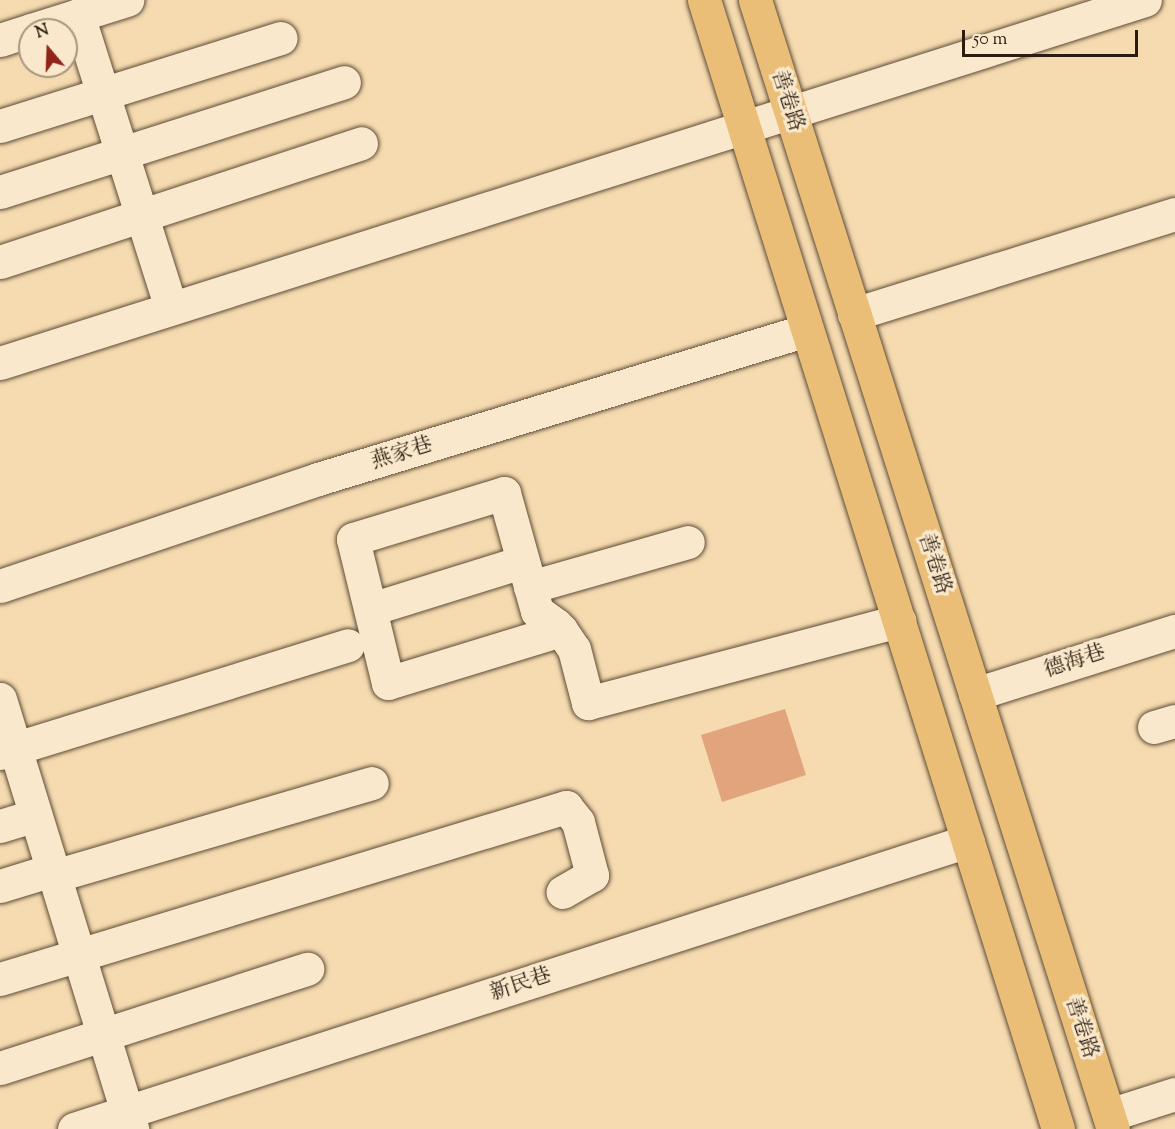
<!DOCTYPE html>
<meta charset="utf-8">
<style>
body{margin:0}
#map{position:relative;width:1175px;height:1129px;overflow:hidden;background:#f6dbb0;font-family:"Sorts Mill Goudy","Noto Serif SC",serif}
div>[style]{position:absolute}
.building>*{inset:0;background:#e1a47c}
.roads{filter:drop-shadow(0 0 2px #5e4c37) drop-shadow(0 0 2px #5e4c37)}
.minor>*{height:33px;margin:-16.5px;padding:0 16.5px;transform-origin:16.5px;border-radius:16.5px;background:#f9e8cc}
.major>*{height:33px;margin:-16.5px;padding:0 16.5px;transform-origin:16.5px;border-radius:16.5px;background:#ebbe78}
span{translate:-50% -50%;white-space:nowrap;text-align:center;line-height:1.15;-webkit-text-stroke:6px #f9e8cc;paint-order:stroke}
.street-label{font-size:21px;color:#2b1c0f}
.north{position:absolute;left:18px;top:18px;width:60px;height:60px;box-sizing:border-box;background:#f9e8cc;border:2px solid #a79680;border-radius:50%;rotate:341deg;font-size:16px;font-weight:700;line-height:24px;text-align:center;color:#2b1c0f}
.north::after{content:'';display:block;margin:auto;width:21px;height:27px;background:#8f2418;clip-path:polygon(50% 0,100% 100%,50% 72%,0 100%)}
.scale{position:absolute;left:962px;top:30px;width:176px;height:27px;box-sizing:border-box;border:3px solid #2b1c0f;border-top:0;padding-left:8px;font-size:18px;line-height:21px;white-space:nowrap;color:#2b1c0f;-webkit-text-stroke:4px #f9e8cc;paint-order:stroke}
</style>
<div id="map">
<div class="building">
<i style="clip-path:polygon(785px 709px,806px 775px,722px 802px,701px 735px)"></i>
</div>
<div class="roads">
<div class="minor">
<i style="left:78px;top:15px;width:307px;rotate:72.4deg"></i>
<i style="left:31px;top:30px;width:101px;rotate:-17.4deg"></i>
<i style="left:0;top:40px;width:32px;rotate:-18deg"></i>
<i style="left:0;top:126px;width:294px;rotate:-17.4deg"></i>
<i style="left:0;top:192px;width:361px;rotate:-17.7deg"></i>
<i style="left:0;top:262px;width:380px;rotate:-18.2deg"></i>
<i style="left:854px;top:314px;width:336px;rotate:-17.3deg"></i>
<i style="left:0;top:363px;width:1201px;rotate:-17.59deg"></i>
<i style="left:0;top:586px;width:336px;rotate:-18.6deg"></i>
<i style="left:318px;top:479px;width:511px;rotate:-16.95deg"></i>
<i style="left:530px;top:587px;width:164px;rotate:-15.9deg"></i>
<i style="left:371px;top:609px;width:158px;rotate:-17.3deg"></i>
<i style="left:561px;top:630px;width:181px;rotate:163deg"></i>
<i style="left:388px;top:683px;width:148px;rotate:-103.7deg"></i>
<i style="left:353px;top:539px;width:158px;rotate:-16.9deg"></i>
<i style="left:504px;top:493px;width:123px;rotate:74.4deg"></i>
<i style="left:537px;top:611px;width:24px;rotate:36deg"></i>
<i style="left:556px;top:625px;width:7px;rotate:45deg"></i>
<i style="left:561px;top:630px;width:23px;rotate:56deg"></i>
<i style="left:574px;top:649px;width:56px;rotate:75.5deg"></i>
<i style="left:588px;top:703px;width:322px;rotate:-14.8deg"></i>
<i style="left:975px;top:694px;width:210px;rotate:-17.5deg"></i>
<i style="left:0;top:699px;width:450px;rotate:72.9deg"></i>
<i style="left:1154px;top:727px;width:22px;rotate:-16deg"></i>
<i style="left:0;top:753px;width:364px;rotate:-17.2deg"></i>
<i style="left:0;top:826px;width:37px;rotate:-17deg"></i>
<i style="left:0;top:886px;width:54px;rotate:-17.1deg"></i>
<i style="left:52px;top:870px;width:6px;rotate:72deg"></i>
<i style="left:54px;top:876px;width:331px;rotate:-16.3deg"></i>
<i style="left:0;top:979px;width:592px;rotate:-16.9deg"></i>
<i style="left:566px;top:807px;width:19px;rotate:51deg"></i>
<i style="left:578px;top:822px;width:55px;rotate:75.2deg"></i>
<i style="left:592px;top:875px;width:34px;rotate:150deg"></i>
<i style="left:0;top:1068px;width:323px;rotate:-17.9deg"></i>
<i style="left:1109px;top:1115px;width:69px;rotate:-17.7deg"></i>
<i style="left:74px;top:1129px;width:939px;rotate:-17.86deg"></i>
</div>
<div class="major">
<i style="left:704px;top:0;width:1183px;rotate:72.59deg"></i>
<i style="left:755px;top:0;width:1184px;rotate:72.41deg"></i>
</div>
</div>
<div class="street-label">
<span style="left:787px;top:101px;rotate:72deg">善卷路</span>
<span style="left:402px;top:454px;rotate:-17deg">燕家巷</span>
<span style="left:934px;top:564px;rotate:72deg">善卷路</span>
<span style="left:1075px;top:662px;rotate:-18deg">德海巷</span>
<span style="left:521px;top:985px;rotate:-18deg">新民巷</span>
<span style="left:1081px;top:1028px;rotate:72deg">善卷路</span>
</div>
<div class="north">N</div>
<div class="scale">50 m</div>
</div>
